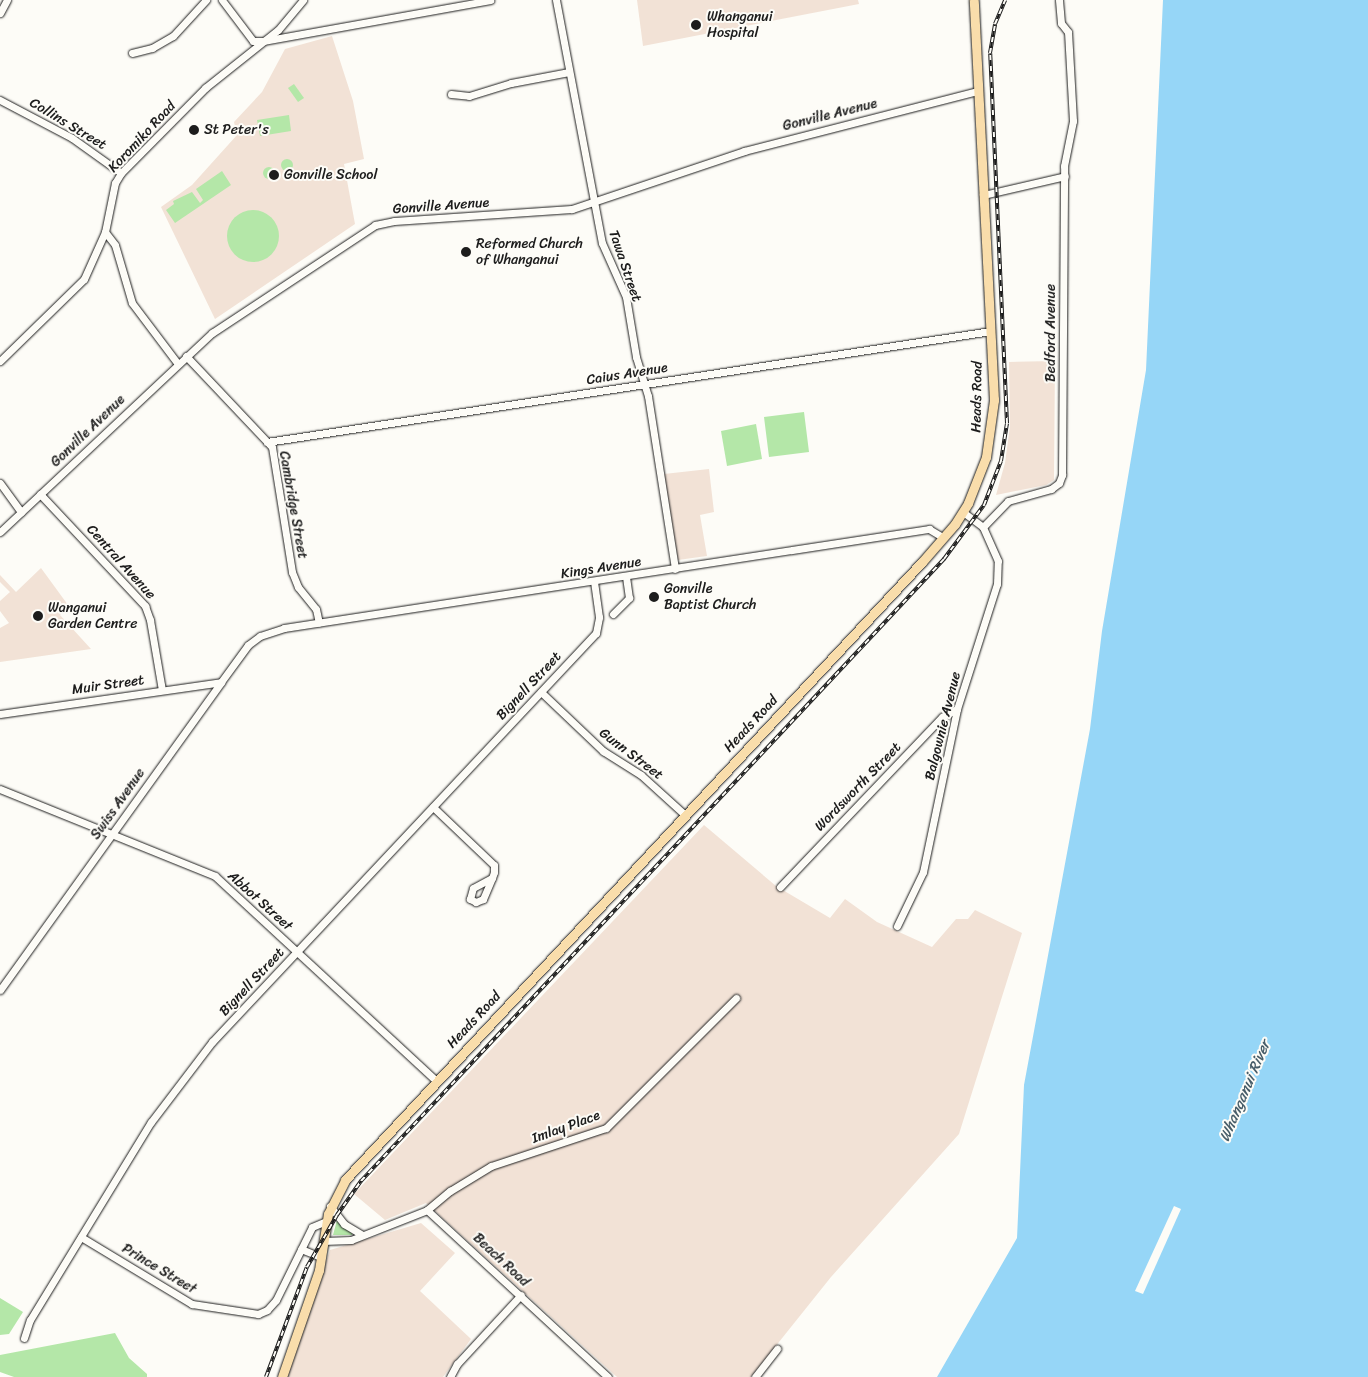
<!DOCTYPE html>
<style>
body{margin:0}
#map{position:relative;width:1368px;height:1377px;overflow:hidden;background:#fdfcf7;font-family:Sriracha,sans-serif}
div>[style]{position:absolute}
.built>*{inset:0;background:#f2e2d6}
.green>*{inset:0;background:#b4e7a8}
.round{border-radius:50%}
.water>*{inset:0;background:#96d6f7}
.pier>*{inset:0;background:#fdfcf7}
.roads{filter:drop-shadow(0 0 1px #1c1c1c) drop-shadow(0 0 1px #1c1c1c)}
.minor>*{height:7px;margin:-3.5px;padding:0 3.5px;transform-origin:3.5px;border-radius:3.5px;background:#fdfcf7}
.major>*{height:9px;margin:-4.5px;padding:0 4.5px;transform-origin:4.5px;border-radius:4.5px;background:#f9ddab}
.rail>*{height:4px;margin-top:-2px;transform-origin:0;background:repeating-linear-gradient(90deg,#fdfcf7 0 5.5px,#1c1c1c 0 11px);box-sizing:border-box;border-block:1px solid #1c1c1c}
.dots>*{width:14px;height:14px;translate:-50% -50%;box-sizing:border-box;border:2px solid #fdfcf7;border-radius:50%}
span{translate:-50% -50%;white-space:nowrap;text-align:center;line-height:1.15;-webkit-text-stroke:4px #fdfcf7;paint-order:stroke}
.poi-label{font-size:14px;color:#1c1c1c}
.left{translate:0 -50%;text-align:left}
.street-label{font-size:14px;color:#1c1c1c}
.water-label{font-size:15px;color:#475d69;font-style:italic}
</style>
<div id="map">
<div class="built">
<i style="clip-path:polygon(637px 0,858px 0,859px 4px,643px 46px)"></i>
<i style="clip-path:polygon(332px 36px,353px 101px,364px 159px,344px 164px,355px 224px,215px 319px,161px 207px,192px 185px,237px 135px,234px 122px,262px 92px,285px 49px)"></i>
<i style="clip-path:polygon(1055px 361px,1054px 480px,1046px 485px,996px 495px,1005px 463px,1010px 426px,1009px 362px)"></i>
<i style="clip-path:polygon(709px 469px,714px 512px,700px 515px,707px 556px,678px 560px,664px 474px)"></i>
<i style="clip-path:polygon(41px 568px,68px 605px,60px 615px,91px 649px,0 662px,0 628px,9px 623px,0 611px,0 601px,10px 592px,0 582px,0 575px,16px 592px)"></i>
<i style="clip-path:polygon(704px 825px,776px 886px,830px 918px,845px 899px,877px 922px,932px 947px,956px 919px,968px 919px,975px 910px,1022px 933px,959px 1134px,831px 1277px,751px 1377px,617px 1377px,426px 1203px,385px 1220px,354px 1194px)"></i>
<i style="clip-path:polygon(421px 1223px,455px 1253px,420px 1291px,471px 1339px,443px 1377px,287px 1377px,330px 1250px)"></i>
</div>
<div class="green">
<i style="clip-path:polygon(294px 84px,304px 98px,298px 102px,288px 88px)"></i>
<i style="clip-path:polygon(289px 115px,291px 131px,260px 136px,257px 120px)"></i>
<i class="round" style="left:281px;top:159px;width:12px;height:12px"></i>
<i class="round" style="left:263px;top:167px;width:12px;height:12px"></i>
<i style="clip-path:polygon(222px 171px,231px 185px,175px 223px,166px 210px,174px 204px,173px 201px,192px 192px,200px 203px,203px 200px,196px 189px)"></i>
<i class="round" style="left:227px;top:210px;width:52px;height:52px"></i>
<i style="clip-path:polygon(804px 412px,809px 452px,769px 457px,764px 417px)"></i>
<i style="clip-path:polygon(756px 424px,762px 459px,727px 466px,721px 431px)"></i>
<i style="clip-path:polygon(337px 1220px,352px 1233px,352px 1235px,333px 1235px)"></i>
<i style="clip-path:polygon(0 1298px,23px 1312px,9px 1334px,0 1335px)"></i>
<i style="clip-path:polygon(115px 1333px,129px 1358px,147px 1374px,147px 1377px,14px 1377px,0 1372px,0 1355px)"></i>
</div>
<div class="water">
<i style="clip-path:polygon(1163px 0,1368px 0,1368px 1377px,937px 1377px,1017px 1238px,1024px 1085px,1090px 729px,1102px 631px,1146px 370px)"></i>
</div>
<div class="pier">
<i style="clip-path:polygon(1174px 1206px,1181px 1209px,1143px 1294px,1135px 1291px)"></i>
</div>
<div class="roads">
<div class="minor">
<i style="left:222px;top:0;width:51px;rotate:52.9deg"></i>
<i style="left:253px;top:41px;width:10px"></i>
<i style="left:263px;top:41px;width:231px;rotate:-10.2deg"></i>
<i style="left:556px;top:0;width:247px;rotate:79.3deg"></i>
<i style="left:602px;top:243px;width:59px;rotate:66deg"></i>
<i style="left:626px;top:297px;width:61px;rotate:80.5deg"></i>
<i style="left:636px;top:357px;width:41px;rotate:72.9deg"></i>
<i style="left:648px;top:396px;width:175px;rotate:81.1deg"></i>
<i style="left:0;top:13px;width:15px;rotate:-62deg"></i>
<i style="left:132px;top:53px;width:21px;rotate:-14deg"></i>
<i style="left:152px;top:48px;width:24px;rotate:-30deg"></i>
<i style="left:173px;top:36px;width:49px;rotate:-47.5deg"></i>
<i style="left:451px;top:94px;width:18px;rotate:6deg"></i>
<i style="left:469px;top:96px;width:44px;rotate:-17.2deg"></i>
<i style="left:511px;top:83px;width:59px;rotate:-10.7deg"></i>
<i style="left:0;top:100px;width:81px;rotate:27.8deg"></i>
<i style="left:72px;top:138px;width:60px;rotate:35.5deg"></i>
<i style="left:983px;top:195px;width:84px;rotate:-13deg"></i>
<i style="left:105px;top:232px;width:16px;rotate:52deg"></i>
<i style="left:115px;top:245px;width:60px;rotate:73.7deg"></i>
<i style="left:132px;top:303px;width:76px;rotate:53deg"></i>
<i style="left:186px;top:356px;width:125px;rotate:46.6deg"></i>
<i style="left:272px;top:447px;width:127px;rotate:80.9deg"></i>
<i style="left:292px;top:572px;width:16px;rotate:68deg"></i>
<i style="left:298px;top:587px;width:28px;rotate:51deg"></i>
<i style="left:316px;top:609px;width:14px;rotate:78deg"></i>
<i style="left:0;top:361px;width:117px;rotate:-44.3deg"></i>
<i style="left:84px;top:279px;width:51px;rotate:-65.9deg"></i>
<i style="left:105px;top:232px;width:50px;rotate:-78.5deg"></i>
<i style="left:115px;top:183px;width:12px;rotate:-59deg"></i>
<i style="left:121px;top:173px;width:120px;rotate:-45.3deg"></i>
<i style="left:205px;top:88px;width:93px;rotate:-38.5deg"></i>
<i style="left:278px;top:30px;width:39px;rotate:-50deg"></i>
<i style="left:267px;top:442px;width:732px;rotate:-8.72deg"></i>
<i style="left:0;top:483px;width:36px;rotate:54deg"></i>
<i style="left:40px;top:494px;width:154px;rotate:46.8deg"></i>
<i style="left:145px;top:606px;width:15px;rotate:70deg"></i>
<i style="left:150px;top:620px;width:71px;rotate:80.3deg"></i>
<i style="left:983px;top:527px;width:36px;rotate:-46deg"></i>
<i style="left:1008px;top:501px;width:45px;rotate:-15.6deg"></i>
<i style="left:1051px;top:489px;width:10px;rotate:-37deg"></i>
<i style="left:1059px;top:483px;width:9px;rotate:-69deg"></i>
<i style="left:1062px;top:475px;width:309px;rotate:-89.6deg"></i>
<i style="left:1064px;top:166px;width:46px;rotate:-78.7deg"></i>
<i style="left:1073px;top:121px;width:89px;rotate:-93.2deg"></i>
<i style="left:1068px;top:32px;width:11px;rotate:-128deg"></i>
<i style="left:1061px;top:23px;width:23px;rotate:-95deg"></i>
<i style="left:0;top:532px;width:291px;rotate:-43.2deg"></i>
<i style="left:212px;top:333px;width:196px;rotate:-33.5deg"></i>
<i style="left:375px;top:225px;width:19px;rotate:-12deg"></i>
<i style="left:394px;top:221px;width:178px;rotate:-3.9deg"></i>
<i style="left:572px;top:209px;width:182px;rotate:-18.6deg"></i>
<i style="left:744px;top:151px;width:241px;rotate:-14.4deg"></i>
<i style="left:613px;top:614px;width:23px;rotate:-45deg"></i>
<i style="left:629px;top:598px;width:22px;rotate:-98deg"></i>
<i style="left:541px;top:692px;width:86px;rotate:43.6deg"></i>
<i style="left:603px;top:751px;width:45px;rotate:32.3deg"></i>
<i style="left:641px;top:775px;width:59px;rotate:42.3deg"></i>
<i style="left:0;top:714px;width:223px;rotate:-8.2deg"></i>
<i style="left:0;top:789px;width:232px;rotate:22deg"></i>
<i style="left:215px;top:876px;width:301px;rotate:42.8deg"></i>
<i style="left:433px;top:807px;width:84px;rotate:43.6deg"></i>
<i style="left:494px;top:865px;width:7px;rotate:90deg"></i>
<i style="left:494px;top:872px;width:6px;rotate:108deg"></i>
<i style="left:492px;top:878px;width:23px;rotate:113deg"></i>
<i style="left:483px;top:899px;width:8px;rotate:157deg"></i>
<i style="left:476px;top:902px;width:7px;rotate:-153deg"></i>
<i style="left:470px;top:899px;width:11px;rotate:-75deg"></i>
<i style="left:473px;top:888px;width:21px;rotate:-28deg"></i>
<i style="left:780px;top:887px;width:235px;rotate:-46.4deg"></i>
<i style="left:942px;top:717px;width:17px;rotate:-28deg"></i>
<i style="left:897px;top:926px;width:60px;rotate:-64.3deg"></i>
<i style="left:923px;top:872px;width:167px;rotate:-78.2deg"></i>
<i style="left:957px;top:709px;width:131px;rotate:-72.3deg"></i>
<i style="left:997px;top:584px;width:23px;rotate:-88deg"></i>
<i style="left:998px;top:561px;width:37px;rotate:-114deg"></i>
<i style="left:983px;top:527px;width:25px;rotate:-143deg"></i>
<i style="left:0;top:990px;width:379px;rotate:-54.3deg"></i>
<i style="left:221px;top:682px;width:46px;rotate:-53.9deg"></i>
<i style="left:248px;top:645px;width:15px;rotate:-37deg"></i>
<i style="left:260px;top:636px;width:25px;rotate:-18deg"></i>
<i style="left:284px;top:628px;width:653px;rotate:-8.73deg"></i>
<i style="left:929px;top:529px;width:17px;rotate:31deg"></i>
<i style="left:330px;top:1206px;width:23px;rotate:52deg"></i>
<i style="left:344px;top:1224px;width:21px;rotate:31deg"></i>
<i style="left:427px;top:1210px;width:246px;rotate:42.7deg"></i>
<i style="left:81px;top:1237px;width:130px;rotate:31.1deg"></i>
<i style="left:192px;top:1304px;width:67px;rotate:8.6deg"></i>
<i style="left:258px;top:1314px;width:10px;rotate:-24deg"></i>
<i style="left:267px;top:1310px;width:13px;rotate:-48deg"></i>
<i style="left:276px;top:1300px;width:81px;rotate:-63.7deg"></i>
<i style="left:312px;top:1227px;width:15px;rotate:-23deg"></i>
<i style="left:323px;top:1241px;width:28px;rotate:-2deg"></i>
<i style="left:351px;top:1240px;width:82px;rotate:-21.5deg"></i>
<i style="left:427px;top:1210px;width:30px;rotate:-40deg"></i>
<i style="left:450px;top:1191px;width:48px;rotate:-31.4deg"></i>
<i style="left:491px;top:1166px;width:121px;rotate:-18.3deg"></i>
<i style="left:606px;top:1128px;width:184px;rotate:-45deg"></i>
<i style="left:301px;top:1249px;width:22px;rotate:22deg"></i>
<i style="left:24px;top:1338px;width:19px;rotate:-72deg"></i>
<i style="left:30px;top:1320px;width:232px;rotate:-58.6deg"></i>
<i style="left:151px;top:1122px;width:101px;rotate:-52.7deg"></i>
<i style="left:212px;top:1042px;width:561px;rotate:-46.81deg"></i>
<i style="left:596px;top:633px;width:16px;rotate:-79deg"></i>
<i style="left:599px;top:617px;width:36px;rotate:-98deg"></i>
<i style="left:450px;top:1377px;width:15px;rotate:-62deg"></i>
<i style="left:457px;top:1364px;width:94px;rotate:-47.2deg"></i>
<i style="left:755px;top:1377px;width:36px;rotate:-52deg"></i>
</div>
<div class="major">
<i style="left:282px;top:1377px;width:113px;rotate:-70.9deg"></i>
<i style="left:319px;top:1270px;width:57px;rotate:-80.9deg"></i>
<i style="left:328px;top:1214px;width:38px;rotate:-63deg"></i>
<i style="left:345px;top:1180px;width:845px;rotate:-46.97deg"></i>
<i style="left:922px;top:562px;width:50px;rotate:-49deg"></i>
<i style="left:955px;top:524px;width:25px;rotate:-58deg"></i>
<i style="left:968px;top:503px;width:49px;rotate:-68.6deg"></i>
<i style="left:986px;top:457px;width:58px;rotate:-82deg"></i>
<i style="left:994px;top:400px;width:400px;rotate:-92.9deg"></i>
</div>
</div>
<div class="rail">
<i style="left:266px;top:1377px;width:117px;rotate:-69.6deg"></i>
<i style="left:307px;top:1267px;width:60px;rotate:-60deg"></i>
<i style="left:337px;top:1215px;width:42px;rotate:-54.8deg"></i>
<i style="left:361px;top:1181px;width:853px;rotate:-46.85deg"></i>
<i style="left:944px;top:559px;width:67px;rotate:-53.5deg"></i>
<i style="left:984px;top:505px;width:47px;rotate:-68.9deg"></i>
<i style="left:1001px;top:461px;width:38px;rotate:-81deg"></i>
<i style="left:1007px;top:423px;width:370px;rotate:-92.6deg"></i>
<i style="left:990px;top:53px;width:29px;rotate:-80deg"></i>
<i style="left:995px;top:24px;width:26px;rotate:-67deg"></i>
</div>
<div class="dots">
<i style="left:696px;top:25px;background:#1c1c1c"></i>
<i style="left:194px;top:130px;background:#1c1c1c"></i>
<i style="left:274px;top:175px;background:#1c1c1c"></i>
<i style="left:466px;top:252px;background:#1c1c1c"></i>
<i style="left:654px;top:597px;background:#1c1c1c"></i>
<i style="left:38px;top:616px;background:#1c1c1c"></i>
</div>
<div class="poi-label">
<span class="left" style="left:707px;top:25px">Whanganui<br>Hospital</span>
<span class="left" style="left:204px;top:130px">St Peter's</span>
<span class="left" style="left:284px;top:175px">Gonville School</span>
<span class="left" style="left:476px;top:252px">Reformed Church<br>of Whanganui</span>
<span class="left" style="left:664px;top:597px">Gonville<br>Baptist Church</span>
<span class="left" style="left:48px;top:616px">Wanganui<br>Garden Centre</span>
</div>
<div class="street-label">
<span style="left:830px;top:115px;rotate:-14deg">Gonville Avenue</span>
<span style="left:68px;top:124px;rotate:31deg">Collins Street</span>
<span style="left:142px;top:137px;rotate:-47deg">Koromiko Road</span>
<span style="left:441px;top:206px;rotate:-4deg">Gonville Avenue</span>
<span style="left:625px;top:266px;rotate:71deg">Tawa Street</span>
<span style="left:1051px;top:333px;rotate:-90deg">Bedford Avenue</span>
<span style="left:627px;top:374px;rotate:-9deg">Caius Avenue</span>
<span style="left:977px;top:397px;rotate:-89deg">Heads Road</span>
<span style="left:88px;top:431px;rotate:-44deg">Gonville Avenue</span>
<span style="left:293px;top:505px;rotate:80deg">Cambridge Street</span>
<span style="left:121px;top:562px;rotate:48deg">Central Avenue</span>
<span style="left:601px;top:568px;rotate:-9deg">Kings Avenue</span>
<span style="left:108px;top:685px;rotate:-8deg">Muir Street</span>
<span style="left:529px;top:686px;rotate:-47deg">Bignell Street</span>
<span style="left:751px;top:724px;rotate:-47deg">Heads Road</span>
<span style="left:943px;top:726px;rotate:-76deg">Balgownie Avenue</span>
<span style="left:631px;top:754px;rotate:37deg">Gunn Street</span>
<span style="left:858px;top:787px;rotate:-46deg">Wordsworth Street</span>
<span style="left:118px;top:804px;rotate:-55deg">Swiss Avenue</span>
<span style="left:260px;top:901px;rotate:42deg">Abbot Street</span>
<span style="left:252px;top:982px;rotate:-47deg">Bignell Street</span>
<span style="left:474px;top:1020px;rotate:-47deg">Heads Road</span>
<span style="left:566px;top:1127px;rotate:-20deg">Imlay Place</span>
<span style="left:501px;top:1260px;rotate:43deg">Beach Road</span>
<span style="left:159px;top:1269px;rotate:31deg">Prince Street</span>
</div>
<div class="water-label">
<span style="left:1245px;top:1091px;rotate:-67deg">Whanganui River</span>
</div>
</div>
